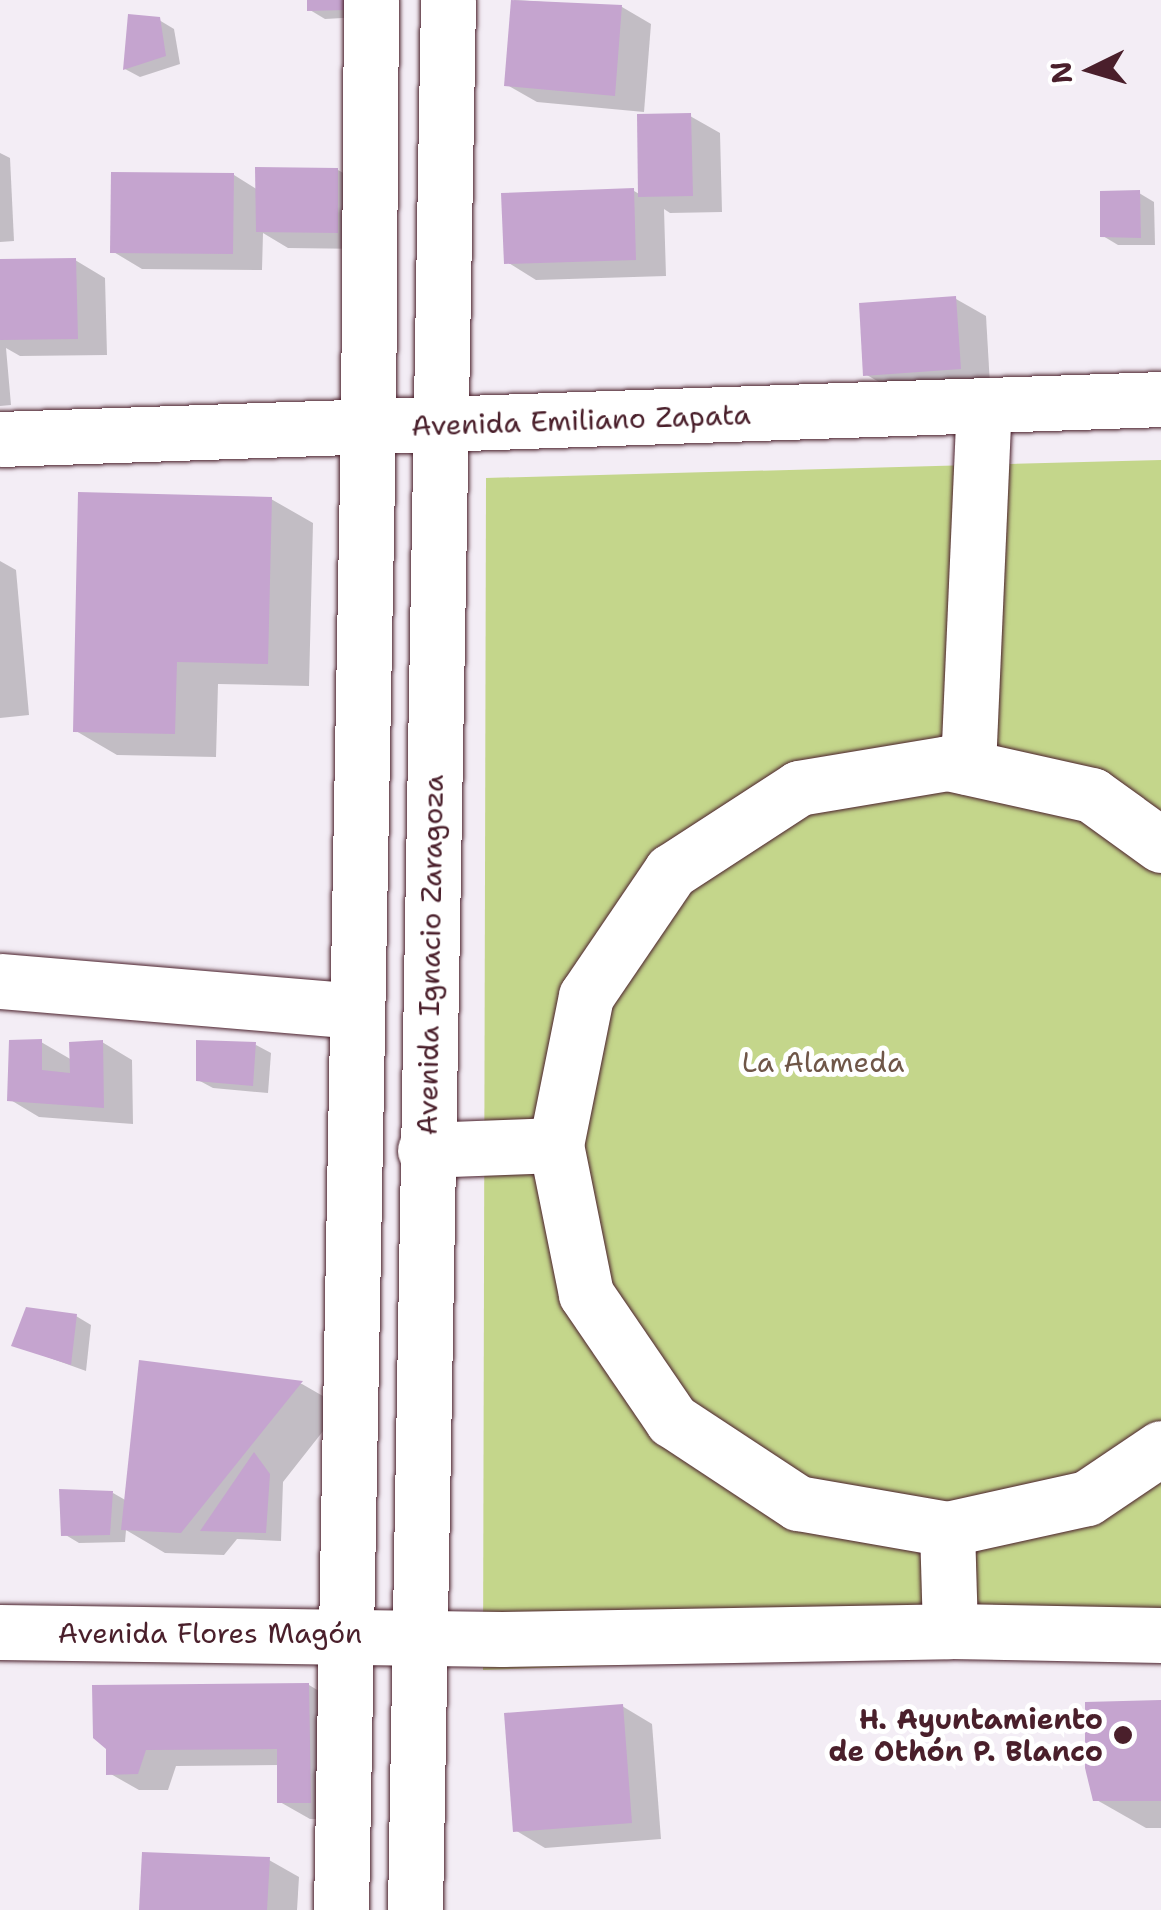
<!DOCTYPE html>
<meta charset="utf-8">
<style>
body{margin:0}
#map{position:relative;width:1161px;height:1910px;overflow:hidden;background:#f3edf5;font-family:"Shantell Sans",sans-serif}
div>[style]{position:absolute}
.green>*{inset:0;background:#c4d68b}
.shadow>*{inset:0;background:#0003}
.building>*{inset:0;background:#c5a4cf}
.roads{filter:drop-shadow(0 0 2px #4a1f2b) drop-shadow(0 0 2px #4a1f2b)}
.minor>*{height:55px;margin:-27.5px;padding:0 27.5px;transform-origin:27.5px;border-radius:27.5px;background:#fff}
.dots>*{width:28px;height:28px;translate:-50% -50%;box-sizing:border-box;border:5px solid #fff;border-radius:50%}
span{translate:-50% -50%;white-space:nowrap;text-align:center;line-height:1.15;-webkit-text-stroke:10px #fff;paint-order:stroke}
.street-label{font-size:28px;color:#4a1f2b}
.park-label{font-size:28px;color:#6f5648}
.poi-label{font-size:28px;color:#4a1f2b;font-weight:700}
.right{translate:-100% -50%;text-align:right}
.north{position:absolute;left:1041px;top:20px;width:100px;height:100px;-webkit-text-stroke:8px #fff;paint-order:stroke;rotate:265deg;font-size:28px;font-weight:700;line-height:40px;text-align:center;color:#4a1f2b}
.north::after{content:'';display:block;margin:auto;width:35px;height:45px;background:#4a1f2b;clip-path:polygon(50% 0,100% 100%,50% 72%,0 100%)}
</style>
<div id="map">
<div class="green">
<i style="clip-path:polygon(1161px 460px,1161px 1646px,483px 1670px,486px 478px)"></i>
</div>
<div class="shadow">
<i style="clip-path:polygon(309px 0,359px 0,360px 17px,325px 19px,310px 10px)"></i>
<i style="clip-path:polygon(514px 0,622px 7px,651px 24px,644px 112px,537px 102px,507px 85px)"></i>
<i style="clip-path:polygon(159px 20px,174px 29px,180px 64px,140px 77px,125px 69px)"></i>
<i style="clip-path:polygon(690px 116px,720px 133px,722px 212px,670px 213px,664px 209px,666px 276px,536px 280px,507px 262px,634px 191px,641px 195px)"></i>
<i style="clip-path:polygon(0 153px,10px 158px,14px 241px,0 242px)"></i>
<i style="clip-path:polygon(338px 170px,368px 187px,367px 249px,288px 248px,263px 233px,262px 270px,142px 269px,112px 251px,234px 175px,258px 190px)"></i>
<i style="clip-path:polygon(1139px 193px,1154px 202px,1155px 245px,1118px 245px,1103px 236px)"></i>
<i style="clip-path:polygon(75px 260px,105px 278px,107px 355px,20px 356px,6px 348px,11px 405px,0 406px,0 262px)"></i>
<i style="clip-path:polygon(956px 299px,986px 316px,990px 385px,895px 391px,865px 374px)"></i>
<i style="clip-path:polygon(271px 499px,313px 523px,309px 686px,218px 684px,216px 757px,117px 755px,76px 731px)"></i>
<i style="clip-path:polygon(0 561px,16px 570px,29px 715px,0 718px)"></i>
<i style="clip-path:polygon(41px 1042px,72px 1060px,102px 1042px,132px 1060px,133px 1124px,39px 1117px,9px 1099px)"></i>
<i style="clip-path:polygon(256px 1045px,271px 1053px,268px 1093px,213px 1088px,198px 1080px)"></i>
<i style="clip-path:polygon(76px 1316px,91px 1325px,86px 1371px,14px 1345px)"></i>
<i style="clip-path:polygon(141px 1363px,302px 1384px,342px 1407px,283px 1482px,281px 1541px,237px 1539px,224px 1555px,165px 1553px,126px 1530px,125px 1542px,79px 1543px,64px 1534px,113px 1493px,127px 1501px)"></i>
<i style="clip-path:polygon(309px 1685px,339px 1703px,340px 1819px,310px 1819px,280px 1802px,280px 1765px,176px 1766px,168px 1790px,139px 1790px,109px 1773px,108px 1748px)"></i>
<i style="clip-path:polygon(1161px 1702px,1161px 1828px,1146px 1828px,1095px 1799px)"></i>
<i style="clip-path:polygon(622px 1706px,652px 1724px,661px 1839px,545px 1848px,515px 1830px)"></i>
<i style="clip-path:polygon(269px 1860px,299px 1877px,297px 1910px,142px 1910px)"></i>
</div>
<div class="building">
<i style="clip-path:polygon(307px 0,345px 0,345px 10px,307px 11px)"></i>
<i style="clip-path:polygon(511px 0,622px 5px,615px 96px,504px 86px)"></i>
<i style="clip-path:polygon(128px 14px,160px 17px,166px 56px,123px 70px)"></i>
<i style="clip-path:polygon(691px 113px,693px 196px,638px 197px,637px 114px)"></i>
<i style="clip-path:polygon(255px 167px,338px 168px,338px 233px,256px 232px)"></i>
<i style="clip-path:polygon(111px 172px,234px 173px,233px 254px,110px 253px)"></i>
<i style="clip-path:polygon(634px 188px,636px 260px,504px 264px,501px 193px)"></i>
<i style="clip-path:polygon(1140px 190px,1141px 238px,1100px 237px,1100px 191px)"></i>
<i style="clip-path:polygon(76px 258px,78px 339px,0 340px,0 259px)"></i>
<i style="clip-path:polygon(956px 296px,961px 369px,863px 376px,859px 303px)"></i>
<i style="clip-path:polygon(78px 492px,272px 497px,268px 664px,177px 662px,175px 734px,73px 732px)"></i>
<i style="clip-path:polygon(42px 1039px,42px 1070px,70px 1073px,69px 1042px,103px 1040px,104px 1108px,7px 1101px,9px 1040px)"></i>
<i style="clip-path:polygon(196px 1040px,256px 1042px,253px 1086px,196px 1081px)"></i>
<i style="clip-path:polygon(26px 1307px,77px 1314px,71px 1365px,11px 1346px)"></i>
<i style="clip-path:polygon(139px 1360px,303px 1381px,181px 1533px,121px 1530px)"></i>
<i style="clip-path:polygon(254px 1452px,270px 1474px,266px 1533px,200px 1531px)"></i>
<i style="clip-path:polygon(59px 1489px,113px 1491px,110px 1535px,61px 1536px)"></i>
<i style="clip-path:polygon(309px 1683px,311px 1803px,277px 1803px,277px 1749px,146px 1750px,138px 1774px,106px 1775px,106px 1749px,93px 1738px,92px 1685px)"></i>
<i style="clip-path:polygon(1161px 1700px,1161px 1801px,1093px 1801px,1085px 1768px,1085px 1702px)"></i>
<i style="clip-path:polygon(623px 1704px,632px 1823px,513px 1832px,504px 1713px)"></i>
<i style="clip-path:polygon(142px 1852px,270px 1857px,267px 1910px,139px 1910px)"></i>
</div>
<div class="roads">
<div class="minor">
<i style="left:0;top:439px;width:1162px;rotate:-1.97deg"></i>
<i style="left:968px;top:767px;width:361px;rotate:-87.5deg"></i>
<i style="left:1161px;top:845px;width:85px;rotate:-144.1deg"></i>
<i style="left:1092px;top:795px;width:148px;rotate:-167.5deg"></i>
<i style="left:948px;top:763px;width:151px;rotate:170.5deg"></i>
<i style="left:799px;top:788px;width:153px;rotate:147deg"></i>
<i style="left:671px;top:871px;width:151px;rotate:124.2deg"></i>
<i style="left:586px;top:996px;width:152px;rotate:101.4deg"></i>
<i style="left:556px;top:1145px;width:152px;rotate:78.6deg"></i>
<i style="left:586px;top:1294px;width:153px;rotate:55.7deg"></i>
<i style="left:672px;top:1420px;width:151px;rotate:33.4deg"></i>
<i style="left:798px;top:1503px;width:151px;rotate:9.9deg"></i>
<i style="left:947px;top:1529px;width:143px;rotate:-12.5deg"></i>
<i style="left:1087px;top:1498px;width:89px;rotate:-34deg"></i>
<i style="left:0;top:981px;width:355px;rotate:4.8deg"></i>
<i style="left:425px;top:1150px;width:131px;rotate:-2.2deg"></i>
<i style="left:947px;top:1529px;width:102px;rotate:88.3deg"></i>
<i style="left:0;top:1632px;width:502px;rotate:0.8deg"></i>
<i style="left:502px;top:1639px;width:448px;rotate:-1deg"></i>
<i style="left:950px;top:1631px;width:211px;rotate:1.1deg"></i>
<i style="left:341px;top:1910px;width:1483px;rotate:-88.96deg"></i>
<i style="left:368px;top:427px;width:427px;rotate:-89.6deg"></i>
<i style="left:415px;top:1910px;width:1910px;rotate:-89.01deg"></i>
</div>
</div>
<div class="dots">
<i style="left:1123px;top:1735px;background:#4a1f2b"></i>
</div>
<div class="street-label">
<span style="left:581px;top:420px;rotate:-2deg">Avenida Emiliano Zapata</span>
<span style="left:430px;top:955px;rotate:-89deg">Avenida Ignacio Zaragoza</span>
<span style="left:210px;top:1633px">Avenida Flores Magón</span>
</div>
<div class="park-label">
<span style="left:823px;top:1062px">La Alameda</span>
</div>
<div class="poi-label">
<span class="right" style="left:1103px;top:1735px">H. Ayuntamiento<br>de Othón P. Blanco</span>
</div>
<div class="north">N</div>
</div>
